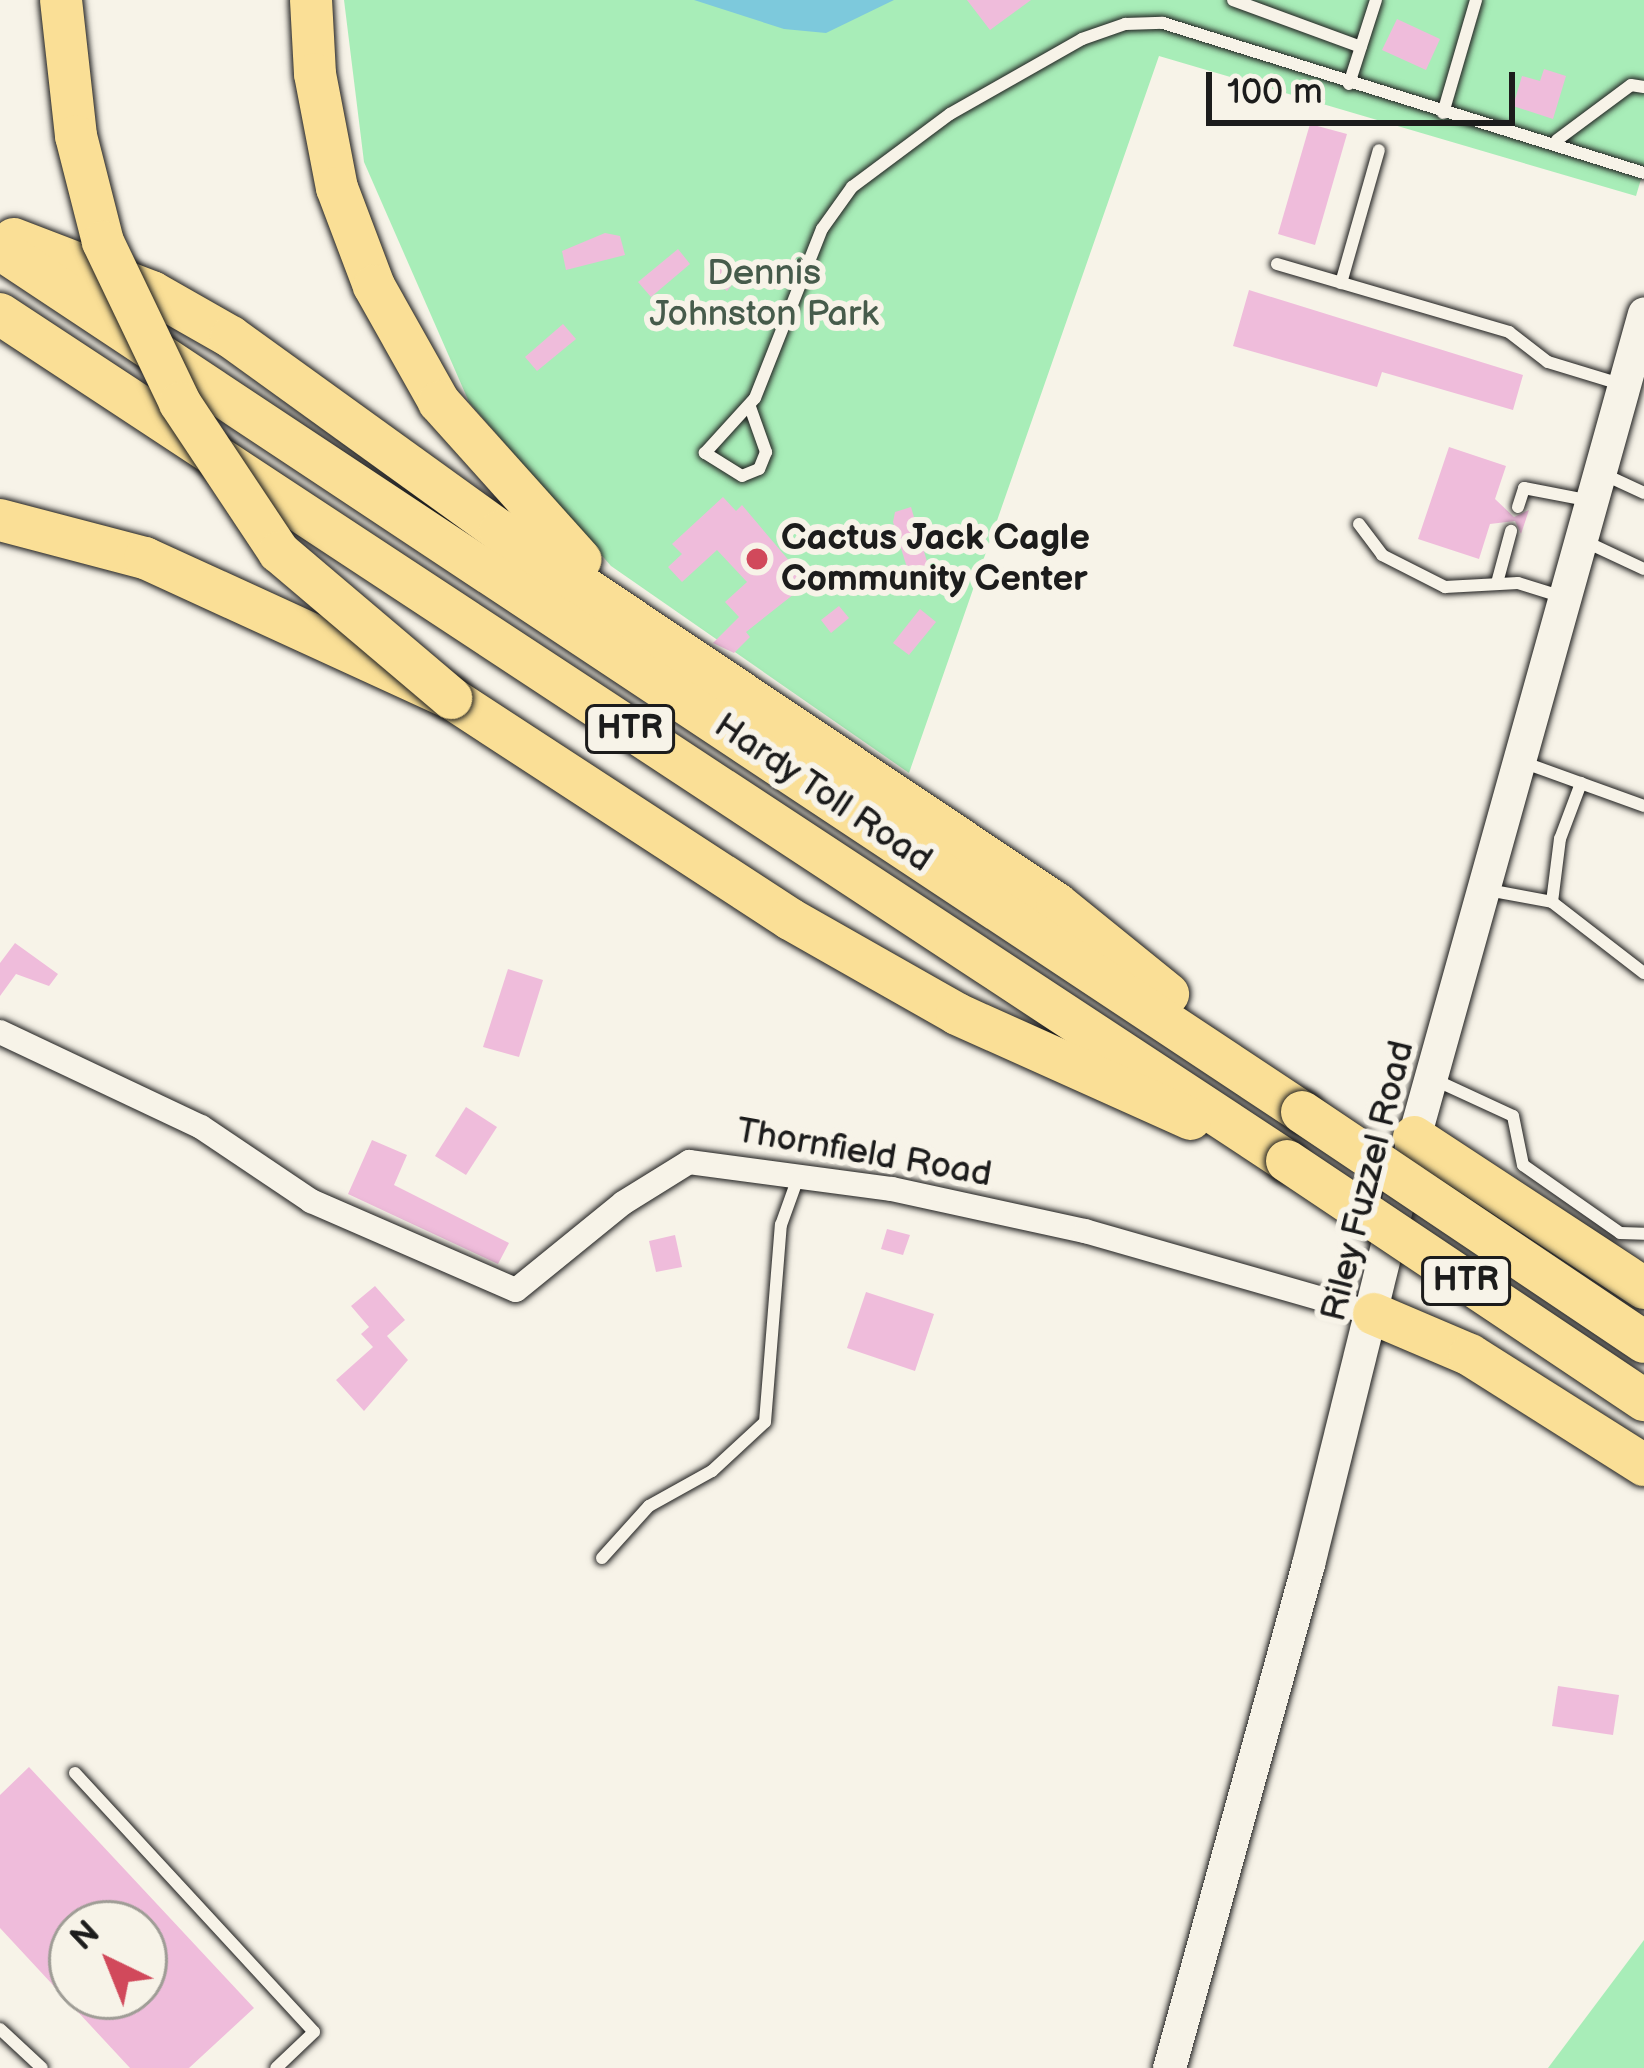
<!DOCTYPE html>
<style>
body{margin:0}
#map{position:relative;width:1644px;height:2068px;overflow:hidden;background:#f7f3e8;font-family:"Balsamiq Sans",sans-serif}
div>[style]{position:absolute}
.green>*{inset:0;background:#a8edb8}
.water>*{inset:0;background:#7dc9dc}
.building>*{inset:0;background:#efbcdb}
.roads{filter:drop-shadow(0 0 3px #1c1c1c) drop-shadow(0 0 3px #1c1c1c)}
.lane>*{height:12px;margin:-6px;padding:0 6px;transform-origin:6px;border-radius:6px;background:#f7f3e8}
.street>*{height:24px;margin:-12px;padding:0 12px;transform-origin:12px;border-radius:12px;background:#f7f3e8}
.secondary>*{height:33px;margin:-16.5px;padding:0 16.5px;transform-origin:16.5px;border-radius:16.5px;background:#f7f3e8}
.highway>*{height:42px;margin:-21px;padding:0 21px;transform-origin:21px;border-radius:21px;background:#fadf96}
.bridges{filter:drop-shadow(0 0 3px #1c1c1c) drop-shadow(0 0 3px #1c1c1c)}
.highway-bridge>*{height:42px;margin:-21px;padding:0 21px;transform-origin:21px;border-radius:21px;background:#fadf96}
.dots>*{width:33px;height:33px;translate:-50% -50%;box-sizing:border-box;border:6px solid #f7f3e8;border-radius:50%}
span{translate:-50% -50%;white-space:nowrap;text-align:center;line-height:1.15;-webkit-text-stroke:12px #f7f3e8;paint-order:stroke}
.shield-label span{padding:3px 9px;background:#f7f3e8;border:3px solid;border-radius:9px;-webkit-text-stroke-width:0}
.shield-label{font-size:33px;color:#1c1c1c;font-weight:700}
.park-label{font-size:36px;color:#465b4b}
.poi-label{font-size:36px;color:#1c1c1c;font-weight:700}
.left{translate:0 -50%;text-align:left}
.street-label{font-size:36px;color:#1c1c1c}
.north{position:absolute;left:48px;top:1900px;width:120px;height:120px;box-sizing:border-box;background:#f7f3e8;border:3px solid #9f9d96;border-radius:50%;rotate:317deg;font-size:33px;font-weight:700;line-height:48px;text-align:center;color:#1c1c1c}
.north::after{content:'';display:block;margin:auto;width:42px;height:54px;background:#d1495b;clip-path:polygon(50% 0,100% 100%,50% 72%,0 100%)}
.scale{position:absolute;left:1206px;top:72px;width:309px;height:54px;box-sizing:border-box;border:6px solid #1c1c1c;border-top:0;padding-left:15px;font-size:36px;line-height:42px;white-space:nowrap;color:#1c1c1c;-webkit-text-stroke:9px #f7f3e8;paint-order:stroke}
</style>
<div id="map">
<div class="green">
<i style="clip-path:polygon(344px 0,1644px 0,1644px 169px,1636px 196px,1159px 56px,909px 773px,611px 566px,469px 402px,364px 162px)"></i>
<i style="clip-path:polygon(1644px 1940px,1644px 2068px,1548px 2068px)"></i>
</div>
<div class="water">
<i style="clip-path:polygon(694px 0,894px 0,826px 33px,784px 29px)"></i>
</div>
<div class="building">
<i style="clip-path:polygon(967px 0,1031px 0,990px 30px)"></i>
<i style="clip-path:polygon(1397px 19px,1440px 39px,1426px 70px,1382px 50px)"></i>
<i style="clip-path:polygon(1544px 69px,1566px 76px,1553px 119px,1513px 106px,1522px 76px,1540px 81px)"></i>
<i style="clip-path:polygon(1310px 124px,1347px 134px,1315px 245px,1278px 234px)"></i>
<i style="clip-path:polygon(605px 233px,620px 236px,625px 255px,566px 270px,562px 251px)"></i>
<i style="clip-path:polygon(678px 249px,690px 264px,651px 297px,638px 282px)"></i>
<i style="clip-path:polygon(722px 261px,740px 275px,727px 291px,709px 277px)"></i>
<i style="clip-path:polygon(1249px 290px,1523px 375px,1513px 410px,1382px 372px,1377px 387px,1233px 346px)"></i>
<i style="clip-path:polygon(563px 324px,576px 339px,537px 371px,525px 357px)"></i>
<i style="clip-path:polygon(1449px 447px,1506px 466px,1495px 499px,1514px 517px,1529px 510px,1521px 534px,1515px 521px,1490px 524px,1479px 559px,1418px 539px)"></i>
<i style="clip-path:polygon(723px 497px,736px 511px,742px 505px,808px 583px,746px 632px,750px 637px,734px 653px,713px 643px,739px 617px,725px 602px,747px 582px,717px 550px,682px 582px,668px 567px,682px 554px,672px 544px)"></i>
<i style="clip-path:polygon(911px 507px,928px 565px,908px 571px,893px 522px,895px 512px)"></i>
<i style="clip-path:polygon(839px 606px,849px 618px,831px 633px,821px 620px)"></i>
<i style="clip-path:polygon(920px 609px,936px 622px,909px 655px,893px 643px)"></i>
<i style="clip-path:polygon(15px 943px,58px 974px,49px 986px,16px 974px,0 996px,0 963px)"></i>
<i style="clip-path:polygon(508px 969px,543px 980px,519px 1057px,483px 1047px)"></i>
<i style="clip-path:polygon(466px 1107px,497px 1127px,466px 1175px,435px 1156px)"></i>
<i style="clip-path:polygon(372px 1140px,407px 1155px,394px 1185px,509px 1243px,498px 1264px,348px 1194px)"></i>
<i style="clip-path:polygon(887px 1229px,910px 1235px,903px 1255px,881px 1249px)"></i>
<i style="clip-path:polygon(675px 1235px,682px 1267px,656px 1272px,649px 1241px)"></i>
<i style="clip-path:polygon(375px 1286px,405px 1320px,387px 1336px,408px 1360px,364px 1411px,336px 1380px,373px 1347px,361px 1334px,369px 1327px,351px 1306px)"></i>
<i style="clip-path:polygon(866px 1292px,934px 1314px,915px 1371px,847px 1348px)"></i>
<i style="clip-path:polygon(1558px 1686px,1619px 1695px,1613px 1735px,1552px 1726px)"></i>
<i style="clip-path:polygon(evenodd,29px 1767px,254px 2008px,189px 2068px,130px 2068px,0 1928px,0 1795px,29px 1767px,72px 1924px,144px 1924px,144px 1996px,72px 1996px,72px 1924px)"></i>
</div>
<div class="roads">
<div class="lane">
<i style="left:1233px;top:0;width:136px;rotate:20.2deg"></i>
<i style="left:1349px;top:84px;width:88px;rotate:-72.2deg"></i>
<i style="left:1443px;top:113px;width:118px;rotate:-73.7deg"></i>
<i style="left:1557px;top:140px;width:92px;rotate:-36.6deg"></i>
<i style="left:1631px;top:85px;width:13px;rotate:9deg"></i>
<i style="left:1277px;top:264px;width:242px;rotate:16.3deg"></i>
<i style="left:1509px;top:332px;width:49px;rotate:37.6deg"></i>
<i style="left:1548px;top:362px;width:78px;rotate:17deg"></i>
<i style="left:1341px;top:283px;width:138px;rotate:-74.1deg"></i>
<i style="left:750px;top:407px;width:48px;rotate:70.4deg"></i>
<i style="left:766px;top:452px;width:18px;rotate:112deg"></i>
<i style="left:759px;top:469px;width:18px;rotate:158deg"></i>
<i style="left:742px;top:476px;width:44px;rotate:-148.1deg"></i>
<i style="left:705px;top:453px;width:74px;rotate:-47.7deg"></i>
<i style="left:755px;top:398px;width:182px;rotate:-68.4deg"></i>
<i style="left:822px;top:229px;width:52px;rotate:-54.5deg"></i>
<i style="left:852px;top:187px;width:122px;rotate:-36.7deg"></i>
<i style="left:950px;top:114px;width:152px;rotate:-29.6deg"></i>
<i style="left:1082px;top:39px;width:46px;rotate:-19.2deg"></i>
<i style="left:1125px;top:24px;width:38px;rotate:-2deg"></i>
<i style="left:1163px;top:23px;width:504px;rotate:17.32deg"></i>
<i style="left:1601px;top:473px;width:47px;rotate:24.9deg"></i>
<i style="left:1518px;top:507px;width:20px;rotate:-72deg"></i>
<i style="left:1524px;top:488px;width:68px;rotate:11deg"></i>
<i style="left:1359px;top:524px;width:39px;rotate:53deg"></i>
<i style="left:1382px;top:555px;width:71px;rotate:26.9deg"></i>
<i style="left:1445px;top:587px;width:73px;rotate:-3.1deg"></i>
<i style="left:1518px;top:583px;width:47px;rotate:17.3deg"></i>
<i style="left:1582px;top:540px;width:68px;rotate:25.1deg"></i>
<i style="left:1497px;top:583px;width:54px;rotate:-74.9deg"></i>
<i style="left:1522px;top:762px;width:130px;rotate:19.8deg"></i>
<i style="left:1488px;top:890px;width:65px;rotate:10.6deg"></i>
<i style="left:1552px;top:902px;width:116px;rotate:37.7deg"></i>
<i style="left:1552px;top:902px;width:64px;rotate:-82.8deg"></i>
<i style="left:1560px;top:839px;width:60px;rotate:-69.4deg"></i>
<i style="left:1433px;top:1079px;width:88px;rotate:24.8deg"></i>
<i style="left:1513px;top:1116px;width:50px;rotate:78.5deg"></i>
<i style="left:1523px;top:1165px;width:118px;rotate:35deg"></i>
<i style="left:1620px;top:1233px;width:24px;rotate:2deg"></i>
<i style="left:602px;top:1558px;width:70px;rotate:-47.9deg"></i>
<i style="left:649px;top:1506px;width:72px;rotate:-29.1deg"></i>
<i style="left:712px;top:1471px;width:72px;rotate:-42.8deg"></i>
<i style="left:765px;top:1422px;width:198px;rotate:-85.4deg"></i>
<i style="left:781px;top:1225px;width:53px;rotate:-70.2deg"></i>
<i style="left:75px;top:1773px;width:352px;rotate:47.3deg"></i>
<i style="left:314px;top:2032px;width:52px;rotate:136.5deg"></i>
<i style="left:0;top:2029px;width:57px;rotate:42.9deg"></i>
</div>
<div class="street">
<i style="left:0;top:1032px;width:222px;rotate:25.3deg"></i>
<i style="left:201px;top:1127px;width:133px;rotate:33.9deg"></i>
<i style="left:311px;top:1201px;width:223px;rotate:23.5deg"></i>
<i style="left:516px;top:1290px;width:138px;rotate:-39.1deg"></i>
<i style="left:623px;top:1203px;width:78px;rotate:-31.8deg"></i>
<i style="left:689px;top:1162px;width:205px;rotate:7.6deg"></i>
<i style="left:892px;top:1189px;width:198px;rotate:12.3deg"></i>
<i style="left:1085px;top:1231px;width:301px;rotate:16deg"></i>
</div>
<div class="secondary">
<i style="left:1169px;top:2068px;width:523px;rotate:-74.58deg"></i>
<i style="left:1308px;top:1564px;width:440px;rotate:-76.1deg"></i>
<i style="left:1414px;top:1137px;width:855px;rotate:-74.4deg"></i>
</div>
<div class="highway">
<i style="left:311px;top:0;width:74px;rotate:86.9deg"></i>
<i style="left:315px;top:74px;width:116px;rotate:79.1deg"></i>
<i style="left:337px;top:188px;width:105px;rotate:69.3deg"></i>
<i style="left:374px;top:286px;width:133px;rotate:60.7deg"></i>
<i style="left:439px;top:402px;width:212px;rotate:48.1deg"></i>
<i style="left:14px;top:239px;width:148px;rotate:21deg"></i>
<i style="left:152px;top:292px;width:91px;rotate:29.7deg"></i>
<i style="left:231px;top:337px;width:332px;rotate:35.8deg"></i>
<i style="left:500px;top:531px;width:670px;rotate:33.81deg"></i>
<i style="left:1057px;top:904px;width:143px;rotate:39deg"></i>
<i style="left:0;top:249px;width:1562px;rotate:33.54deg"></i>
<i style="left:0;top:314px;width:1541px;rotate:33.35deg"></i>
<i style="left:0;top:520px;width:150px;rotate:14.7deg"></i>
<i style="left:145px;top:558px;width:337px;rotate:24.6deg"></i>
<i style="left:451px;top:698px;width:405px;rotate:33.1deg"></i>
<i style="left:790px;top:919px;width:192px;rotate:29.6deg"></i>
<i style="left:957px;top:1014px;width:256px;rotate:24.2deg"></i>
<i style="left:1414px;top:1137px;width:275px;rotate:33.3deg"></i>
<i style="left:1374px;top:1314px;width:104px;rotate:23.1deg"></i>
<i style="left:1470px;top:1355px;width:206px;rotate:32.3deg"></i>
</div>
</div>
<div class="bridges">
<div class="highway-bridge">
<i style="left:61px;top:0;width:137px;rotate:83.7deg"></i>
<i style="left:76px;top:136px;width:109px;rotate:75.7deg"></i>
<i style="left:103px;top:242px;width:178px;rotate:64.4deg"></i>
<i style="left:180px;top:403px;width:179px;rotate:56.4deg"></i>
<i style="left:279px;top:552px;width:226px;rotate:40.3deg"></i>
<i style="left:1302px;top:1112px;width:412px;rotate:33.9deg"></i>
<i style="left:1287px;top:1161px;width:430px;rotate:33.8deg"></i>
</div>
</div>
<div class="dots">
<i style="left:757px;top:559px;background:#d1495b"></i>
</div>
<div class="shield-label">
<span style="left:630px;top:729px">HTR</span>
<span style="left:1466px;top:1281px">HTR</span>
</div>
<div class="park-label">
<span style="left:764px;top:294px">Dennis<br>Johnston Park</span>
</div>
<div class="poi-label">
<span class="left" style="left:781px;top:559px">Cactus Jack Cagle<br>Community Center</span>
</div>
<div class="street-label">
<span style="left:823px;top:793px;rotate:34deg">Hardy Toll Road</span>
<span style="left:864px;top:1153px;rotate:10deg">Thornfield Road</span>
<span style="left:1368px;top:1181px;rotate:-76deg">Riley Fuzzel Road</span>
</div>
<div class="north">N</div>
<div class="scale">100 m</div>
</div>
